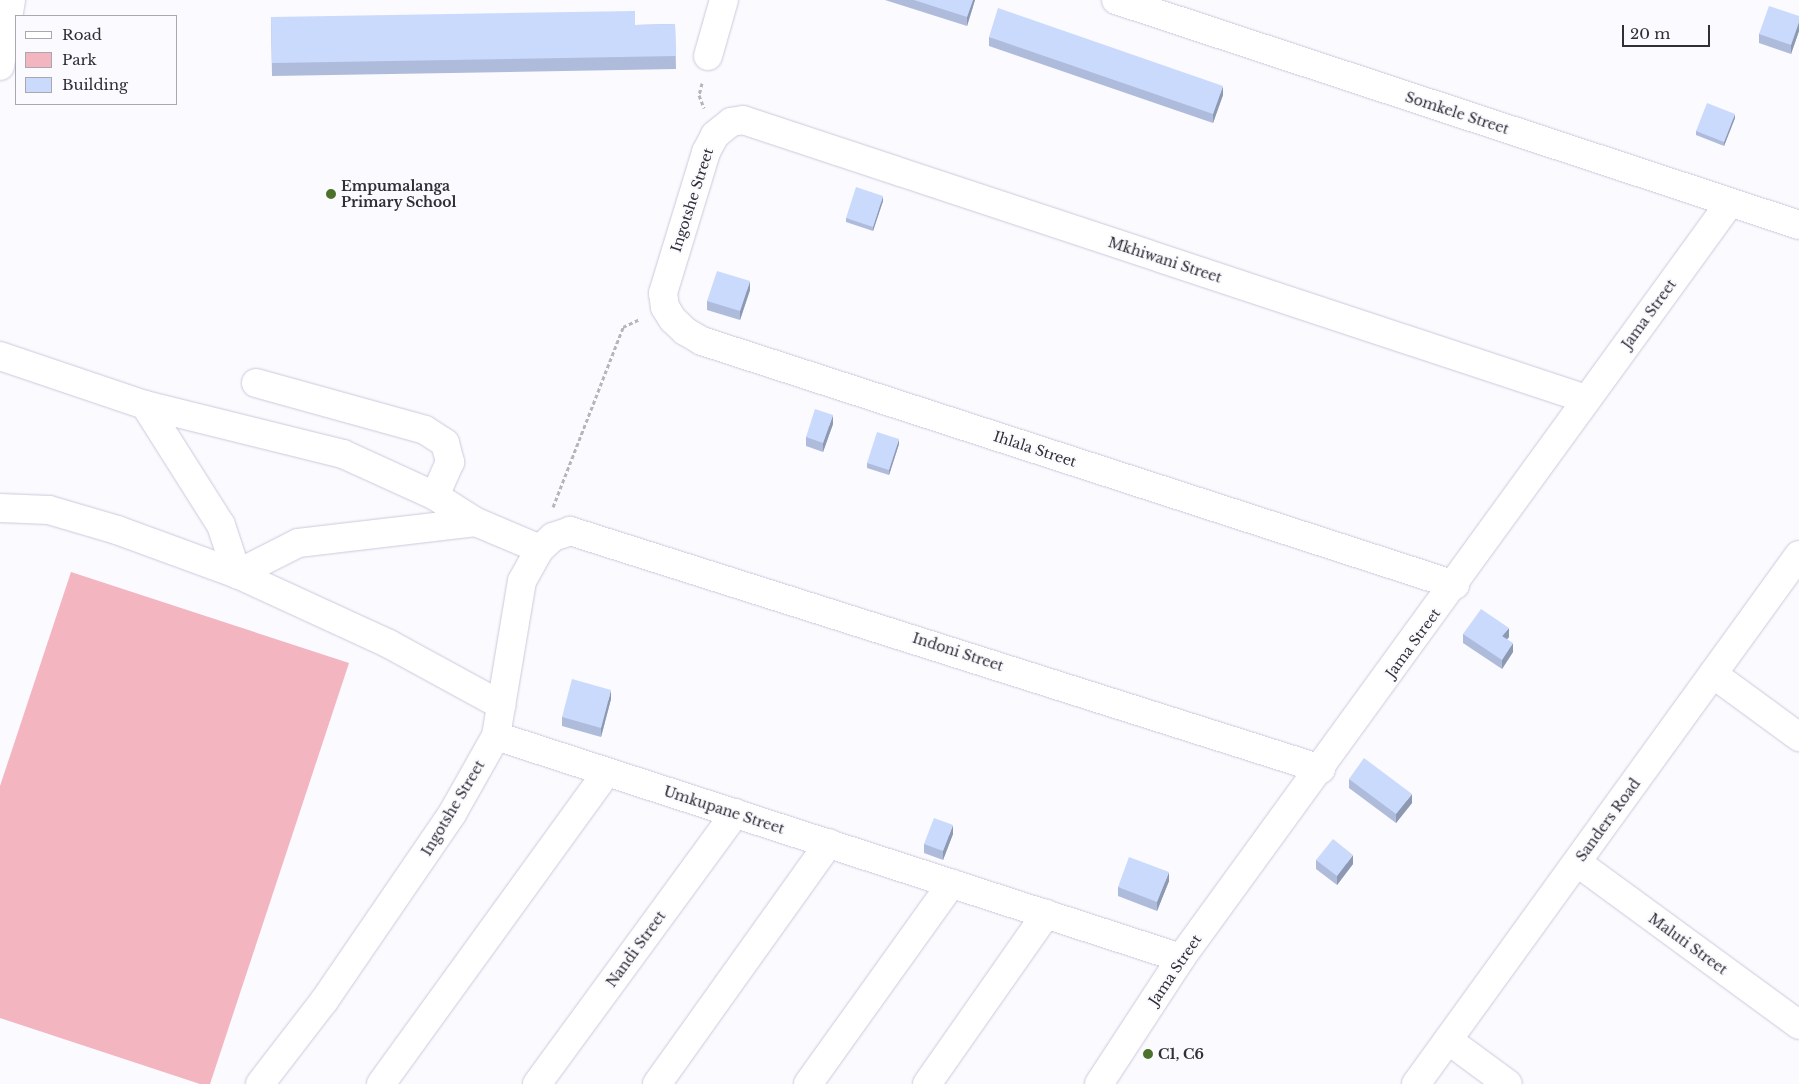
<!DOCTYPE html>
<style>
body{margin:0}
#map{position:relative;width:1799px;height:1084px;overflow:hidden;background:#fbfafe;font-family:"Libre Baskerville",serif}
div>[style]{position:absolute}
.green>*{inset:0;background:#f3b5c0}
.path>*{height:3px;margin-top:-1.5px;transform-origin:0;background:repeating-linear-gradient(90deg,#b6b5ba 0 4px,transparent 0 6.5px)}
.roads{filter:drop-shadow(0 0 1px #cec8dd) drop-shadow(0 0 1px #cec8dd)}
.minor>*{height:28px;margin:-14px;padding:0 14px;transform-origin:14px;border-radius:14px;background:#fff}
.wall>*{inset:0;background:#aebbda}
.shaded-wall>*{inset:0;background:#8d99b1}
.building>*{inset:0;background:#cadafd}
.dots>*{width:14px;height:14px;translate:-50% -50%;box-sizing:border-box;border:2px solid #fbfafe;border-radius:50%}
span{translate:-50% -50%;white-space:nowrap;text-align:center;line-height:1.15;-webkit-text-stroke:4px #fbfafe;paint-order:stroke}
.street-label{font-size:14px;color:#302e36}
.poi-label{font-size:14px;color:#302e36;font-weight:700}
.left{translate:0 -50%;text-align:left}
.legend{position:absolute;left:15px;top:15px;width:162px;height:90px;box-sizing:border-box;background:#fbfafe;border:1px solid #aaa8ae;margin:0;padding:6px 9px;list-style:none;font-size:15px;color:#302e36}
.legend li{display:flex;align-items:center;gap:10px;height:25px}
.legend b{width:25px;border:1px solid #aaa8ae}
.scale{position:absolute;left:1622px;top:25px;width:88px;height:22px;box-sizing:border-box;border:2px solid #302e36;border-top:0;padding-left:6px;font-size:15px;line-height:18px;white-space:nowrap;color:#302e36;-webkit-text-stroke:4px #fbfafe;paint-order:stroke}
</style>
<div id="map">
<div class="green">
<i style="clip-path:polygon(71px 572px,349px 663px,210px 1084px,200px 1084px,0 1018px,0 786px)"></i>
</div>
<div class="path">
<i style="left:702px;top:83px;width:12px;rotate:104deg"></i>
<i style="left:699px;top:95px;width:14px;rotate:69deg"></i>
<i style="left:553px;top:507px;width:193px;rotate:-68.7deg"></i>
<i style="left:623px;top:327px;width:19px;rotate:-25deg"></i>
</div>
<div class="roads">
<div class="minor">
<i style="left:1116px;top:0;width:719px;rotate:18.23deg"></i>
<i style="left:708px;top:56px;width:58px;rotate:-74.1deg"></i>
<i style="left:0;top:66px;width:67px;rotate:-80.5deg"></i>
<i style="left:0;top:356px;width:153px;rotate:18.7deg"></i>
<i style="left:145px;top:405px;width:204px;rotate:13.9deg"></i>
<i style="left:343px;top:454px;width:101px;rotate:24.5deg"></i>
<i style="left:435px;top:496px;width:49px;rotate:32.4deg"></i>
<i style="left:476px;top:522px;width:69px;rotate:22.9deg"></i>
<i style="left:256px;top:383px;width:175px;rotate:15.5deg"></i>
<i style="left:425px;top:430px;width:24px;rotate:33deg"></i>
<i style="left:445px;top:443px;width:20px;rotate:75deg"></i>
<i style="left:450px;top:462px;width:37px;rotate:114deg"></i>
<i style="left:145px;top:405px;width:142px;rotate:57.7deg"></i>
<i style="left:221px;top:525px;width:52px;rotate:71.9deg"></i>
<i style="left:237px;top:574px;width:68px;rotate:-26.9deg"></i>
<i style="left:298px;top:543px;width:179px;rotate:-6.7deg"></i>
<i style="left:0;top:508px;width:49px;rotate:2.3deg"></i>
<i style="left:49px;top:510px;width:71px;rotate:16.4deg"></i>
<i style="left:117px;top:530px;width:128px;rotate:20.1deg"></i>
<i style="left:237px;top:574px;width:167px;rotate:24.7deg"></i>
<i style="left:389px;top:644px;width:128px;rotate:28.6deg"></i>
<i style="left:1455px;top:585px;width:792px;rotate:-162.05deg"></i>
<i style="left:702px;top:341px;width:20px;rotate:-150deg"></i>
<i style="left:685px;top:331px;width:16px;rotate:-137deg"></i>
<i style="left:673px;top:320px;width:15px;rotate:-122deg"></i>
<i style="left:665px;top:307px;width:14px;rotate:-98deg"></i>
<i style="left:663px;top:293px;width:147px;rotate:-73deg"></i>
<i style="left:706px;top:152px;width:19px;rotate:-62deg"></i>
<i style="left:715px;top:135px;width:21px;rotate:-39deg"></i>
<i style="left:731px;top:122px;width:12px;rotate:-9deg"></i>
<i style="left:743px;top:120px;width:888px;rotate:18.31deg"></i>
<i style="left:1713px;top:674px;width:107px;rotate:36.2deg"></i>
<i style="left:496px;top:736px;width:720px;rotate:17.96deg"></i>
<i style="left:1578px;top:863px;width:274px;rotate:36.2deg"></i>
<i style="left:1448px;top:1040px;width:74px;rotate:36.3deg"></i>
<i style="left:260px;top:1084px;width:105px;rotate:-52.4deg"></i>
<i style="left:324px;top:1001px;width:227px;rotate:-55.6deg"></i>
<i style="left:452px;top:814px;width:90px;rotate:-60.6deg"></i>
<i style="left:496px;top:736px;width:157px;rotate:-80.5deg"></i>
<i style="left:522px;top:581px;width:37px;rotate:-61deg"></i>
<i style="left:540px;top:549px;width:18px;rotate:-43deg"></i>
<i style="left:553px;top:537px;width:18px;rotate:-19deg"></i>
<i style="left:570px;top:531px;width:788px;rotate:17.58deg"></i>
<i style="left:381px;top:1084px;width:385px;rotate:-54.1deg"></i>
<i style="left:537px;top:1084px;width:336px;rotate:-53.8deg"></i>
<i style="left:657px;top:1084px;width:296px;rotate:-54.5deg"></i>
<i style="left:808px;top:1084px;width:247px;rotate:-54.4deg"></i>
<i style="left:927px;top:1084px;width:208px;rotate:-55deg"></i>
<i style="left:1099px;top:1084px;width:150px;rotate:-56.9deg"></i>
<i style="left:1181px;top:958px;width:932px;rotate:-53.99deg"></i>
<i style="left:1416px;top:1084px;width:653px;rotate:-54.1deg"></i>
</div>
</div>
<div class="wall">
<i style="clip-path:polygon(885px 0,975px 0,967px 26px)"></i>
<i style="clip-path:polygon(1799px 16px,1799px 31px,1791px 54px,1759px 43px,1759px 34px)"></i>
<i style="clip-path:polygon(271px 17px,635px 25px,675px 24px,676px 69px,272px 76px)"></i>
<i style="clip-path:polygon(989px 37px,1223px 95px,1213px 123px,989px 46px)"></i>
<i style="clip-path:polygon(1735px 118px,1724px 146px,1696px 135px,1696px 131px)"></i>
<i style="clip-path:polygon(883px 201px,873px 231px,846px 222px,846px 218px)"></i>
<i style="clip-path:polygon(750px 290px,740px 320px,707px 310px,707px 301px)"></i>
<i style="clip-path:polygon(833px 424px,823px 452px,806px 446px,806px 437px)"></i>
<i style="clip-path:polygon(899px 444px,889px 475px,867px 468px,867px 463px)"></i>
<i style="clip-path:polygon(1463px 634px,1509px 637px,1507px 639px,1513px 652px,1502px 669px,1463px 643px)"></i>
<i style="clip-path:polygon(611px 699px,601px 737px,562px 726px,562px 717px)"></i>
<i style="clip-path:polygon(1349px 779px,1412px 803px,1396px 823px,1349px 788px)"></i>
<i style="clip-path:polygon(953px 834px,943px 860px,924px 853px,924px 844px)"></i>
<i style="clip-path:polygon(1316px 860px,1353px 864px,1337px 885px,1316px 869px)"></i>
<i style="clip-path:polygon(1169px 881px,1157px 911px,1118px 896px,1118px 887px)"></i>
</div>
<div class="shaded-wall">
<i style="clip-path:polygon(973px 0,975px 0,967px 26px,967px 17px)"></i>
<i style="clip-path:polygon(1799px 22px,1799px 31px,1791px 54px,1791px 45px)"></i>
<i style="clip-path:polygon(1223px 86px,1223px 95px,1213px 123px,1213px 114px)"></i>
<i style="clip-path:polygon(1735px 114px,1735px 118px,1724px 146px,1724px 142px)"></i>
<i style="clip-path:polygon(883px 196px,883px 201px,873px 231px,873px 227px)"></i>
<i style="clip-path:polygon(750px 281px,750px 290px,740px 320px,740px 311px)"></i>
<i style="clip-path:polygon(833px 415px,833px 424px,823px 452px,823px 443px)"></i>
<i style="clip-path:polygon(899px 439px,899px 444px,889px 475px,889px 470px)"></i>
<i style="clip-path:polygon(1509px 628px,1509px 637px,1502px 645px,1502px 636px)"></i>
<i style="clip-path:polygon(1513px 643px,1513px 652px,1502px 669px,1502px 660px)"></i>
<i style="clip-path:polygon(611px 690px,611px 699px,601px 737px,601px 728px)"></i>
<i style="clip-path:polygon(1412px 794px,1412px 803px,1396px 823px,1396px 814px)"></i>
<i style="clip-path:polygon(953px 825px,953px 834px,943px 860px,943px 851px)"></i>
<i style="clip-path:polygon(1353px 855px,1353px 864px,1337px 885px,1337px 876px)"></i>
<i style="clip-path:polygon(1169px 872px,1169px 881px,1157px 911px,1157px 902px)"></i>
</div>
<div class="building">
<i style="clip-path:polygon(914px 0,973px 0,967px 17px)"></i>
<i style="clip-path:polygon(1769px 6px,1799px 16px,1799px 22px,1791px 45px,1759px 34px)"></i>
<i style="clip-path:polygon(998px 8px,1223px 86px,1213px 114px,989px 37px)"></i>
<i style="clip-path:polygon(635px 11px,635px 25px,675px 24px,676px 56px,272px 63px,271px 17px)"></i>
<i style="clip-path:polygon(1707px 103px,1735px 114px,1724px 142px,1696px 131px)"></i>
<i style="clip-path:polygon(856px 187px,883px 196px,873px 227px,846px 218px)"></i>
<i style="clip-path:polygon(717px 271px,750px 281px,740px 311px,707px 301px)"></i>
<i style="clip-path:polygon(815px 409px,833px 415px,823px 443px,806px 437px)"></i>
<i style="clip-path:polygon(877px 432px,899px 439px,889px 470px,867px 463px)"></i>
<i style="clip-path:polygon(1481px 609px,1509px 628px,1502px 636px,1513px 643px,1502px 660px,1463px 634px)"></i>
<i style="clip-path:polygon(572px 679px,611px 690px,601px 728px,562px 717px)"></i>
<i style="clip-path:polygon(1364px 758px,1412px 794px,1396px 814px,1349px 779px)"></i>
<i style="clip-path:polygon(934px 818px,953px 825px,943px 851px,924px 844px)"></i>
<i style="clip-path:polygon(1333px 839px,1353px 855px,1337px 876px,1316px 860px)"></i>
<i style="clip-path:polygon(1129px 857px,1169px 872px,1157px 902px,1118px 887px)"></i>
</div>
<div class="dots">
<i style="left:331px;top:194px;background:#4c712b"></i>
<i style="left:1148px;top:1054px;background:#4c712b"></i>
</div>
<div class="street-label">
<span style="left:1457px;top:113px;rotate:18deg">Somkele Street</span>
<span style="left:692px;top:200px;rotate:-72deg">Ingotshe Street</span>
<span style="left:1165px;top:260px;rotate:18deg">Mkhiwani Street</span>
<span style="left:1649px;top:314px;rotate:-54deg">Jama Street</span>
<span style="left:1035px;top:449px;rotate:18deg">Ihlala Street</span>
<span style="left:1413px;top:643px;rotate:-54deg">Jama Street</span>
<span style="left:958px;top:652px;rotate:18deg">Indoni Street</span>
<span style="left:453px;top:808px;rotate:-59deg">Ingotshe Street</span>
<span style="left:724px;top:810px;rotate:18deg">Umkupane Street</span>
<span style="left:1608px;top:820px;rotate:-54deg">Sanders Road</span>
<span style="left:1688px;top:944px;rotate:36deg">Maluti Street</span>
<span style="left:636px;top:949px;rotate:-54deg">Nandi Street</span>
<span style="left:1175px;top:970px;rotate:-56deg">Jama Street</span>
</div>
<div class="poi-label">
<span class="left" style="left:341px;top:194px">Empumalanga<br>Primary School</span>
<span class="left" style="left:1158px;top:1054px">C1, C6</span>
</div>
<ul class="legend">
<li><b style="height:6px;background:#fff"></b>Road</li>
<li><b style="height:14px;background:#f3b5c0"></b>Park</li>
<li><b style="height:14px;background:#cadafd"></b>Building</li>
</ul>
<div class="scale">20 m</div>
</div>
